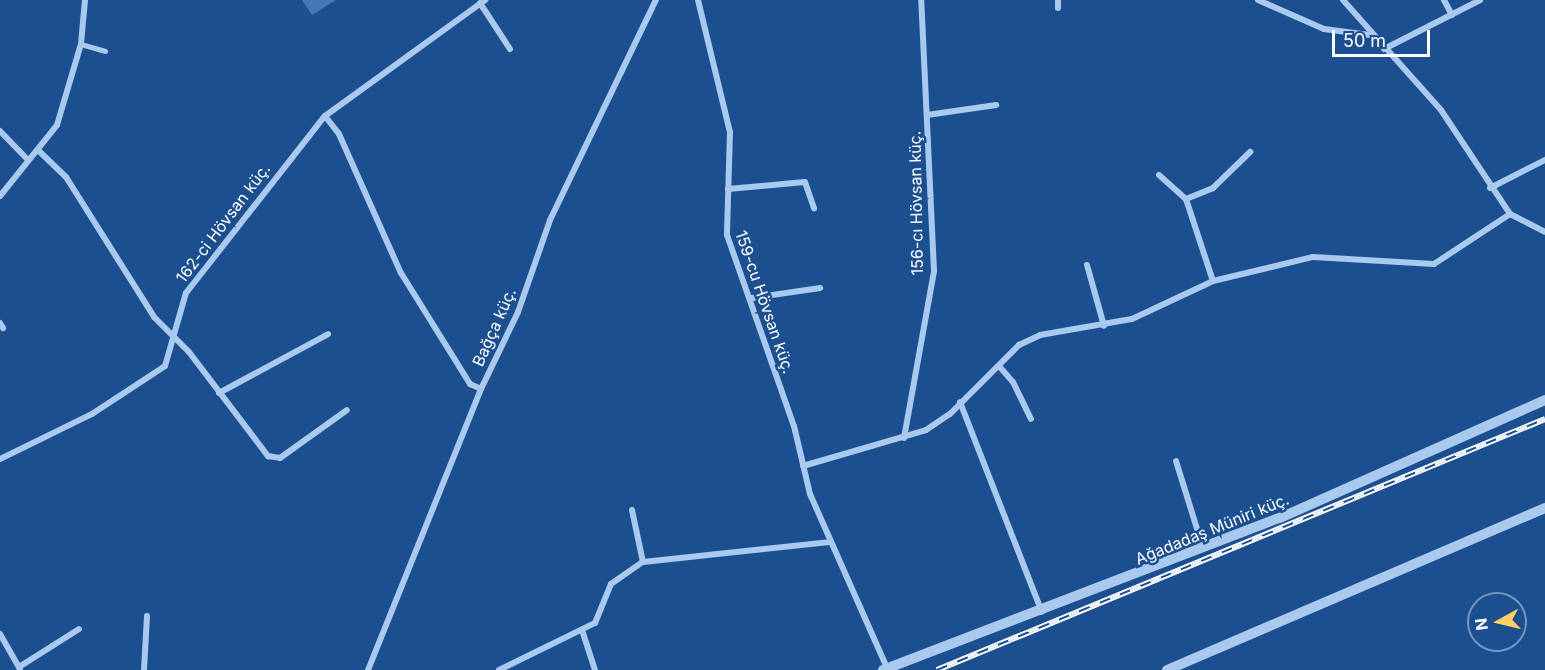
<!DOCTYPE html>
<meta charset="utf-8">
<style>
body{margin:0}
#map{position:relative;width:1545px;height:670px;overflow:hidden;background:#1b4f8f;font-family:Inter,sans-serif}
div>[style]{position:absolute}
.building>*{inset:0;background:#4478b7}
.service>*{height:4.5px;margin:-2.25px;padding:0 2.25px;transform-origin:2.25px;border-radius:2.25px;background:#a9c9ee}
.minor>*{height:6px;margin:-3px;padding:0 3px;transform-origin:3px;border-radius:3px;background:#a9c9ee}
.tertiary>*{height:10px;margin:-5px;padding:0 5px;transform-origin:5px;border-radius:5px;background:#a9c9ee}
.rail>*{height:6px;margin-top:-3px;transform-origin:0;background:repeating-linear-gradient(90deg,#1b4f8f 0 11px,#fff 0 22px);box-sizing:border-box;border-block:2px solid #fff}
span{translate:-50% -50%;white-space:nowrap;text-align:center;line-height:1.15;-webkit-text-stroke:5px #1b4f8f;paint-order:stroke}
.street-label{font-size:16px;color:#fff}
.north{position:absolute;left:1467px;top:592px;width:60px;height:60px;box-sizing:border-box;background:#1b4f8f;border:2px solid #7695bc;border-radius:50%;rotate:262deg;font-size:16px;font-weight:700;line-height:24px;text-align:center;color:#fff}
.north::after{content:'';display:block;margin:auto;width:21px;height:27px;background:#ffd166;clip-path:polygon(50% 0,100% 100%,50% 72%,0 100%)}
.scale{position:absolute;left:1332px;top:30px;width:98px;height:27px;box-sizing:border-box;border:3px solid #fff;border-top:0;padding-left:8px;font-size:18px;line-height:21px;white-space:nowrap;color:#fff;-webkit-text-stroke:4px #1b4f8f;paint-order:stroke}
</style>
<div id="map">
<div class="building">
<i style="clip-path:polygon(302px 0,336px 0,312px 15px)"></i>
</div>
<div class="service">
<i style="left:81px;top:44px;width:25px;rotate:16deg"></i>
</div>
<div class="minor">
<i style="left:698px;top:0;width:136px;rotate:76.4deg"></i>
<i style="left:730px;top:132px;width:103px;rotate:91.7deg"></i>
<i style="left:727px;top:235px;width:202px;rotate:70.7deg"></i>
<i style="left:794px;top:426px;width:70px;rotate:76.8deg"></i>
<i style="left:810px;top:494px;width:190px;rotate:66.1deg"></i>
<i style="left:1258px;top:0;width:72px;rotate:23.7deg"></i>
<i style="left:1324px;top:29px;width:46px;rotate:7.4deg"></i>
<i style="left:1343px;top:0;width:147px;rotate:48.3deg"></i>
<i style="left:1441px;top:110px;width:125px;rotate:56.4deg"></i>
<i style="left:1510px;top:214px;width:39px;rotate:27deg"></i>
<i style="left:1444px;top:0;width:17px;rotate:62deg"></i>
<i style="left:480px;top:3px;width:55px;rotate:56.9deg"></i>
<i style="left:1058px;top:8px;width:8px;rotate:-90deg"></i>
<i style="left:1384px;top:49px;width:108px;rotate:-27deg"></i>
<i style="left:927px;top:115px;width:70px;rotate:-8.2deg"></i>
<i style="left:325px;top:116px;width:23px;rotate:52deg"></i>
<i style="left:339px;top:134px;width:152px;rotate:66deg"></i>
<i style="left:401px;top:273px;width:131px;rotate:58.1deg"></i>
<i style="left:470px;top:384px;width:12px;rotate:24deg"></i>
<i style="left:0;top:131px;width:40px;rotate:46deg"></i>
<i style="left:40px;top:152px;width:36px;rotate:44deg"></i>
<i style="left:66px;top:177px;width:165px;rotate:57.8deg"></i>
<i style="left:154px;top:317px;width:49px;rotate:45deg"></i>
<i style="left:189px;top:352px;width:131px;rotate:52.8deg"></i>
<i style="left:268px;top:456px;width:12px;rotate:9deg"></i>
<i style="left:280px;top:458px;width:82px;rotate:-35.6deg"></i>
<i style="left:1159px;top:175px;width:36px;rotate:42deg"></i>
<i style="left:1186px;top:199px;width:86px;rotate:71.8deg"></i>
<i style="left:1490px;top:188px;width:62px;rotate:-27deg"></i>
<i style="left:728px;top:189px;width:77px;rotate:-5.2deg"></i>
<i style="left:805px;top:182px;width:28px;rotate:71deg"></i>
<i style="left:0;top:196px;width:91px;rotate:-51.2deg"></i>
<i style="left:57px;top:125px;width:84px;rotate:-73.5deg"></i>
<i style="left:81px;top:44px;width:44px;rotate:-84.8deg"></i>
<i style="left:1186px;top:199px;width:29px;rotate:-22deg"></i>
<i style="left:1213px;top:188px;width:52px;rotate:-44.2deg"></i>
<i style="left:1087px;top:265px;width:63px;rotate:74.4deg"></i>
<i style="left:752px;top:298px;width:69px;rotate:-8.4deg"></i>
<i style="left:0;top:323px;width:6px;rotate:59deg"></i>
<i style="left:999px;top:366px;width:21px;rotate:49deg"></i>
<i style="left:1013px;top:382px;width:41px;rotate:64.1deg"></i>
<i style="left:219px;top:393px;width:124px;rotate:-28.4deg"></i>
<i style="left:960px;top:402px;width:225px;rotate:68.7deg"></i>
<i style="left:904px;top:438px;width:170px;rotate:-79.8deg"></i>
<i style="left:934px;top:271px;width:271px;rotate:-92.7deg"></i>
<i style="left:0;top:459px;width:102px;rotate:-26.1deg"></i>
<i style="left:92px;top:414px;width:87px;rotate:-33.3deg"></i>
<i style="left:165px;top:366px;width:76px;rotate:-74deg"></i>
<i style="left:186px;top:293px;width:225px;rotate:-51.9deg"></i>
<i style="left:325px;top:116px;width:198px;rotate:-35.9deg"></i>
<i style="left:1176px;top:461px;width:91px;rotate:72.8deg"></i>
<i style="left:803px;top:466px;width:128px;rotate:-16.3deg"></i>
<i style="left:926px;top:430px;width:29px;rotate:-34deg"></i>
<i style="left:950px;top:414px;width:98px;rotate:-45deg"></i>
<i style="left:1019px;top:345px;width:23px;rotate:-25deg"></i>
<i style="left:1040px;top:335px;width:93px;rotate:-9.9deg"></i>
<i style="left:1132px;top:319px;width:89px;rotate:-25.1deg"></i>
<i style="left:1213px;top:281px;width:103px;rotate:-13.5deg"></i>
<i style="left:1313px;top:257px;width:121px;rotate:3.3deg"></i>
<i style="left:1434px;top:264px;width:91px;rotate:-33.3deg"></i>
<i style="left:632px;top:510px;width:53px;rotate:78.1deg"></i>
<i style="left:582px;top:630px;width:42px;rotate:72deg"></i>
<i style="left:0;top:634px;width:40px;rotate:60.3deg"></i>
<i style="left:19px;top:667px;width:71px;rotate:-32.3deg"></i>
<i style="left:144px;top:670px;width:54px;rotate:-86.8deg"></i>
<i style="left:368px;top:670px;width:303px;rotate:-68.1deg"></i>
<i style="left:481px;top:389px;width:85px;rotate:-64.3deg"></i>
<i style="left:518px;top:312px;width:97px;rotate:-70.8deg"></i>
<i style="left:550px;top:220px;width:244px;rotate:-64.3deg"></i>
<i style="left:499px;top:670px;width:107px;rotate:-26.1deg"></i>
<i style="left:595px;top:623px;width:42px;rotate:-67.7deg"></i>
<i style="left:611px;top:584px;width:39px;rotate:-35deg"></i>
<i style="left:643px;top:562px;width:187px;rotate:-6.1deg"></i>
</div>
<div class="tertiary">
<i style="left:883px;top:670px;width:425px;rotate:-21deg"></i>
<i style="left:1280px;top:518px;width:290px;rotate:-24deg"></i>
<i style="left:1167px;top:670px;width:411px;rotate:-23.2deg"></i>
</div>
<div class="rail">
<i style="left:937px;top:670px;width:658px;rotate:-22.43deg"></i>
</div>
<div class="street-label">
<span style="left:916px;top:203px;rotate:-91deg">156-cı Hövsan küç.</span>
<span style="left:223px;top:223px;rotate:-53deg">162-ci Hövsan küç.</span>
<span style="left:765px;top:302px;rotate:71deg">159-cu Hövsan küç.</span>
<span style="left:494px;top:327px;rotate:-66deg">Bağça küç.</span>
<span style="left:1212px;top:529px;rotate:-22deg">Ağadadaş Müniri küç.</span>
</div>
<div class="north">N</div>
<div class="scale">50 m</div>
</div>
